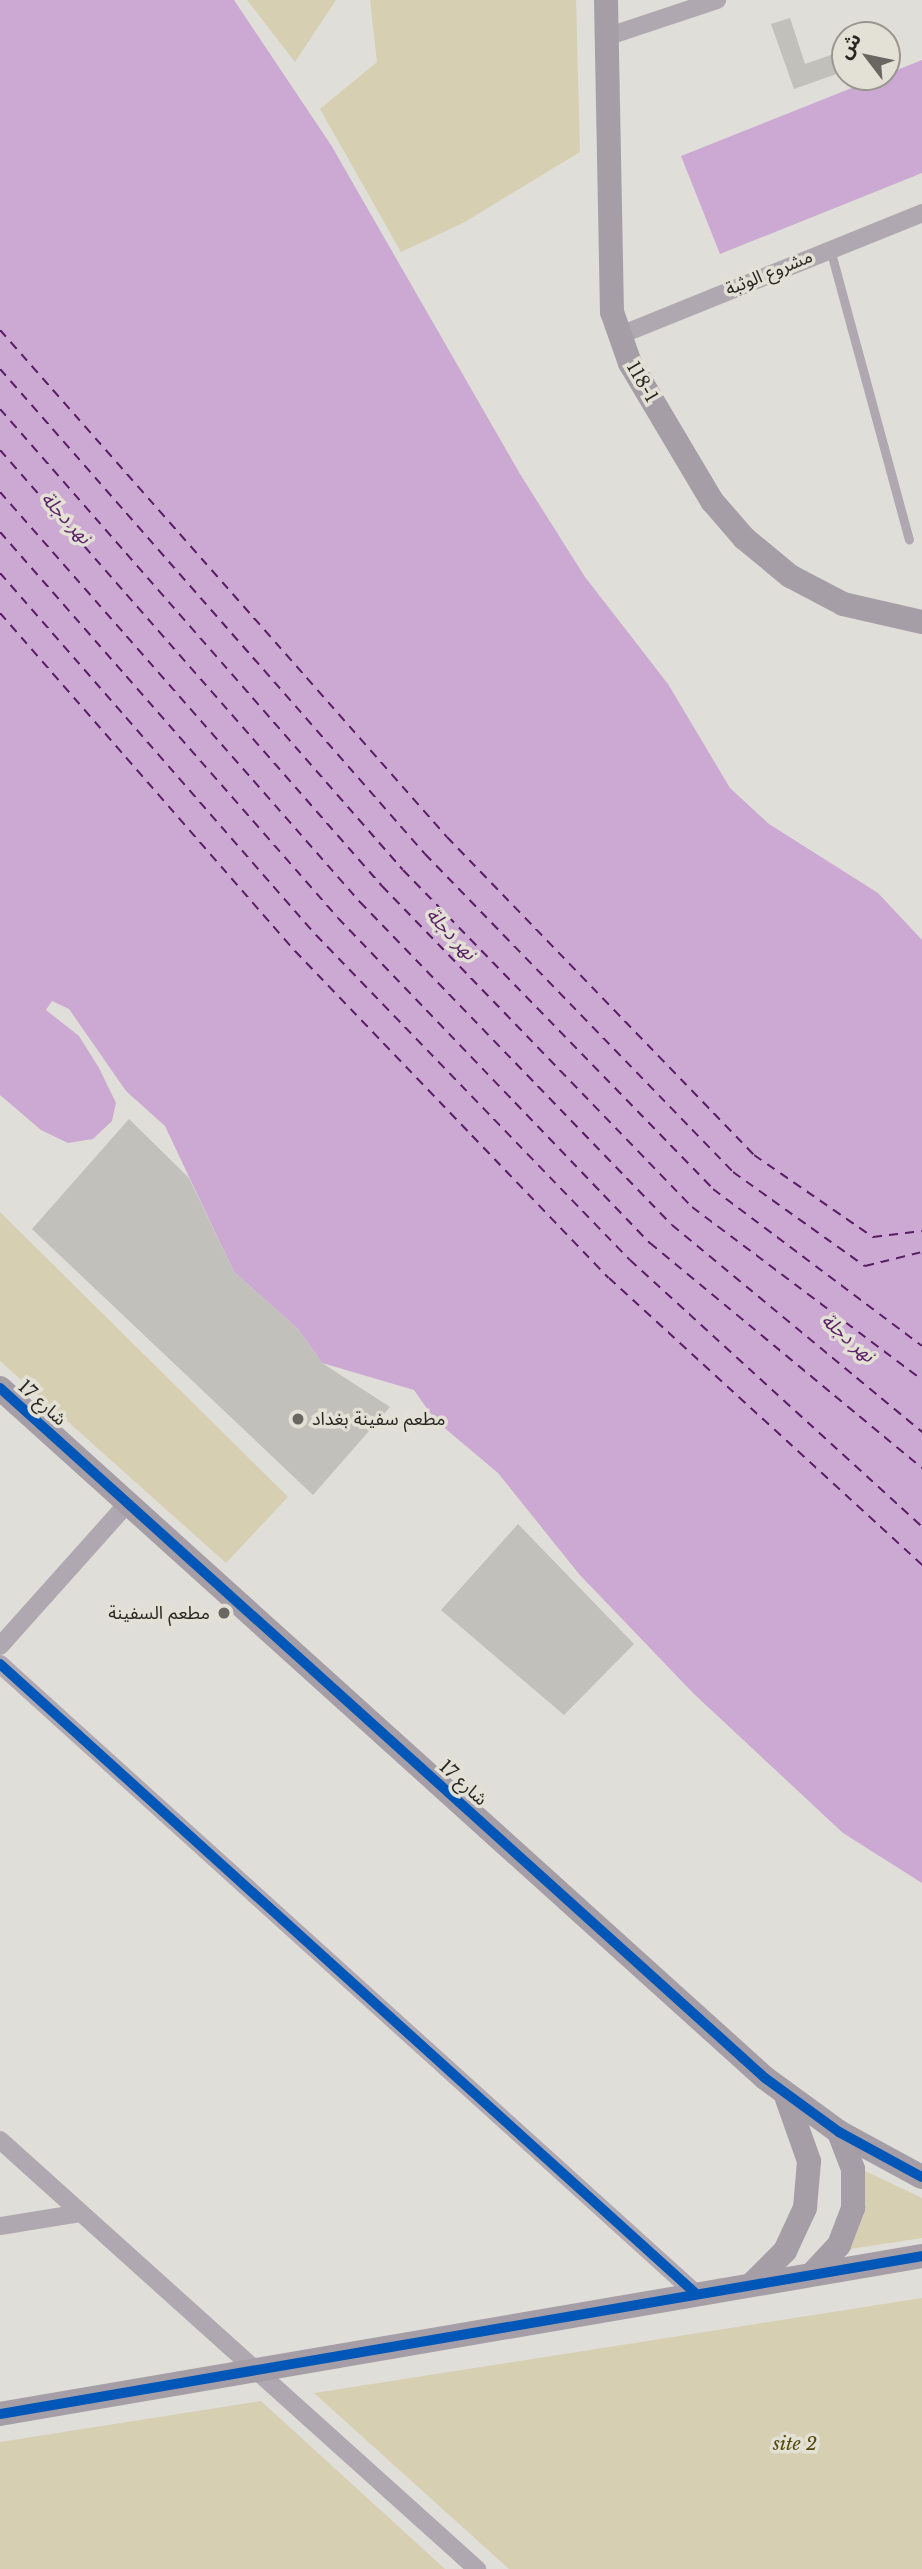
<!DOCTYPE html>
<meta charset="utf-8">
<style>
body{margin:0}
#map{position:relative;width:922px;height:2569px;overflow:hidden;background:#e0ded8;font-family:"Libre Baskerville","Noto Sans Arabic",serif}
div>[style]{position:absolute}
.green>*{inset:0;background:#d7cfb2}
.water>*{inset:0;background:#cca9d2}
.ferry>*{height:2px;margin-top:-1px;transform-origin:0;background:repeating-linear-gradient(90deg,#581d65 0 9px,transparent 0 16px)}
.building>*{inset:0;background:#c1c0bb}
.lane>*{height:9px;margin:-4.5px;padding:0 4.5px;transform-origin:4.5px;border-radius:4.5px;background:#b0a8b0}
.street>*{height:18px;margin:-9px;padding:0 9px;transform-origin:9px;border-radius:9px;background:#b0a8b0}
.secondary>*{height:24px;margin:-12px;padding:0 12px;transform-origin:12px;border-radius:12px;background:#a69ea7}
.cycleway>*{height:10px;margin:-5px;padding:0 5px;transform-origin:5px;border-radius:5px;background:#0057b8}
.dots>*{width:19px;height:19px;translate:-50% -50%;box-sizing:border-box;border:4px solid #e3e0d5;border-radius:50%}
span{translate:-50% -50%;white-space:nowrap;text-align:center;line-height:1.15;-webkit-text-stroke:7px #e3e0d5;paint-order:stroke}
.street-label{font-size:18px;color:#282723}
.poi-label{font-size:18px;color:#282723}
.left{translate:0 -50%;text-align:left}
.right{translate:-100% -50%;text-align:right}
.park-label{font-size:18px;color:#564809;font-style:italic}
.water-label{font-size:19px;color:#581d65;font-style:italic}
.north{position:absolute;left:831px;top:21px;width:70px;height:70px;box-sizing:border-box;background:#e3e0d5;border:2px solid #98968e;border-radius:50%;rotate:302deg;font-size:19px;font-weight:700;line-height:28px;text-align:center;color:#282723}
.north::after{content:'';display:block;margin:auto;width:24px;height:32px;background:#686762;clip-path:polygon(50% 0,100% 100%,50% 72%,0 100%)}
</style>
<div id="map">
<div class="green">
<i style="clip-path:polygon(247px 0,336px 0,295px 62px)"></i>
<i style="clip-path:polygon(370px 0,576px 0,580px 152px,465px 222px,401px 252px,320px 109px,377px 62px)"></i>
<i style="clip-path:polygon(0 1212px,288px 1497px,226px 1563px,0 1361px)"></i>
<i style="clip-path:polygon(865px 2171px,922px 2198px,922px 2238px,850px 2249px,864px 2215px)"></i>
<i style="clip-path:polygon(922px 2298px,922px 2569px,509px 2569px,314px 2393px)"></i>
<i style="clip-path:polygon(261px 2401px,445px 2569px,0 2569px,0 2442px)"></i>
</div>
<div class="water">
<i style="clip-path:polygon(0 0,234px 0,331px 145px,520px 474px,585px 577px,668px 684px,730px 788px,769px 824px,878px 893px,922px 940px,922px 1883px,843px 1833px,693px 1693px,579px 1574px,498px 1473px,435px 1420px,414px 1390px,322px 1363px,298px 1329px,234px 1272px,165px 1126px,126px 1091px,69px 1009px,52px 1001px,46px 1010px,79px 1036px,99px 1068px,116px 1103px,112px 1121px,93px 1139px,68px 1143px,41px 1130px,0 1095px)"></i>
<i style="clip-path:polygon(922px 60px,922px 173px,720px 254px,681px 156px)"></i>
</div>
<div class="ferry">
<i style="left:0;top:330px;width:676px;rotate:48.6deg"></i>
<i style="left:447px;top:837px;width:442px;rotate:46deg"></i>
<i style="left:754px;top:1155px;width:145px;rotate:34.6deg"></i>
<i style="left:873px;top:1237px;width:49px;rotate:-7deg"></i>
<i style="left:0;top:369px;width:645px;rotate:48.77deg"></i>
<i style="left:425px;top:854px;width:443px;rotate:45.9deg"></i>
<i style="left:733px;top:1172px;width:162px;rotate:35.5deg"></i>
<i style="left:865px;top:1266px;width:59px;rotate:-13.8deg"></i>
<i style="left:0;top:409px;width:612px;rotate:48.84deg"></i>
<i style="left:403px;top:870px;width:445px;rotate:45.8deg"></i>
<i style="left:713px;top:1189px;width:261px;rotate:36.9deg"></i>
<i style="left:0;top:450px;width:580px;rotate:48.78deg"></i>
<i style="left:382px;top:886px;width:446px;rotate:46deg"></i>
<i style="left:692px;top:1207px;width:288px;rotate:36.9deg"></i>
<i style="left:0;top:492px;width:546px;rotate:48.72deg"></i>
<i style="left:360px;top:902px;width:449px;rotate:46deg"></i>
<i style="left:672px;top:1225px;width:325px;rotate:39.6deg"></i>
<i style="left:0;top:532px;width:513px;rotate:48.79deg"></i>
<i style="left:338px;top:918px;width:451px;rotate:46.2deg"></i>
<i style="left:650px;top:1243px;width:353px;rotate:39.6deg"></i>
<i style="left:0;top:573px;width:481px;rotate:48.9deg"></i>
<i style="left:316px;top:935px;width:452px;rotate:46deg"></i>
<i style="left:630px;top:1260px;width:396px;rotate:42.4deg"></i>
<i style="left:0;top:613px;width:449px;rotate:48.9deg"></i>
<i style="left:295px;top:951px;width:453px;rotate:46.2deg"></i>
<i style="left:609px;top:1278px;width:425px;rotate:42.5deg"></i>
</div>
<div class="building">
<i style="clip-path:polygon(790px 18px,805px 64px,845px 50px,845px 71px,794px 89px,771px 24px)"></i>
<i style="clip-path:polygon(129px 1119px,189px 1178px,234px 1272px,298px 1329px,322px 1363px,390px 1407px,313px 1495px,32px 1229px)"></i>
<i style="clip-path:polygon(518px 1524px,634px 1644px,564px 1715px,441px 1610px)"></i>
</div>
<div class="lane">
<i style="left:830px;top:249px;width:301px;rotate:74.8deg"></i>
</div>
<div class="street">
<i style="left:609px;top:36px;width:114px;rotate:-18.4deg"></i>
<i style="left:618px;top:336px;width:328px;rotate:-22deg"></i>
<i style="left:0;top:1646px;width:191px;rotate:-48.2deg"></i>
<i style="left:0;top:1664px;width:936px;rotate:42.14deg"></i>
<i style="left:0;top:2140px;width:642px;rotate:41.97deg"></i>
<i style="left:0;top:2226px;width:81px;rotate:-9.2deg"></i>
</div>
<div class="secondary">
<i style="left:606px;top:0;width:312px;rotate:88.9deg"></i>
<i style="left:612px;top:312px;width:54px;rotate:70.6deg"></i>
<i style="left:630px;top:363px;width:161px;rotate:59.3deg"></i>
<i style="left:712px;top:501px;width:49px;rotate:49.1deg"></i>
<i style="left:744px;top:538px;width:60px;rotate:39.6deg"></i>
<i style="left:790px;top:576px;width:60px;rotate:27.8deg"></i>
<i style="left:843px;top:604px;width:81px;rotate:12.8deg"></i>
<i style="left:0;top:1388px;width:1030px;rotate:42.05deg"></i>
<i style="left:765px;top:2078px;width:92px;rotate:36.1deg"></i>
<i style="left:839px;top:2132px;width:94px;rotate:28.5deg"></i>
<i style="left:812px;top:2274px;width:40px;rotate:-47deg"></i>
<i style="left:839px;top:2245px;width:40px;rotate:-69deg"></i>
<i style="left:853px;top:2208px;width:39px;rotate:-90deg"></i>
<i style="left:853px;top:2169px;width:40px;rotate:-111deg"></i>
<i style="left:752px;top:2284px;width:47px;rotate:-45deg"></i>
<i style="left:785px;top:2251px;width:47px;rotate:-65.1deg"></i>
<i style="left:805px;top:2208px;width:47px;rotate:-85.1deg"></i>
<i style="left:809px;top:2161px;width:66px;rotate:-109.5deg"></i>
<i style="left:0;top:2414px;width:935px;rotate:-9.72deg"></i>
</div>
<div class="cycleway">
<i style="left:0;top:1388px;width:1030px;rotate:42.05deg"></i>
<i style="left:765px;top:2078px;width:92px;rotate:36.1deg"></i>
<i style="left:839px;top:2132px;width:94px;rotate:28.5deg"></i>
<i style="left:0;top:1664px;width:936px;rotate:42.14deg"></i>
<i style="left:0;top:2414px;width:935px;rotate:-9.72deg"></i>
</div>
<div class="dots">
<i style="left:298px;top:1419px;background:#686762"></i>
<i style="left:224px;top:1613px;background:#686762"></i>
</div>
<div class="street-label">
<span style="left:769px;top:273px;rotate:-22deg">مشروع الوثبة</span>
<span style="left:642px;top:382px;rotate:60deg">118-1</span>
<span style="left:42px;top:1403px;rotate:42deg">شارع 17</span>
<span style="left:463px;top:1783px;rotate:42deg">شارع 17</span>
</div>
<div class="poi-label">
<span class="left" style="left:312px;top:1419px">مطعم سفينة بغداد</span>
<span class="right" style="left:210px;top:1613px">مطعم السفينة</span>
</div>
<div class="park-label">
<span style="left:795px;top:2444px">site 2</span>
</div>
<div class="water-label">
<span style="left:66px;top:518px;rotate:47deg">نهر دجلة</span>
<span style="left:451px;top:934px;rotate:47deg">نهر دجلة</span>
<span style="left:848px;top:1338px;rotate:41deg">نهر دجلة</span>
</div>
<div class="north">ش</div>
</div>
